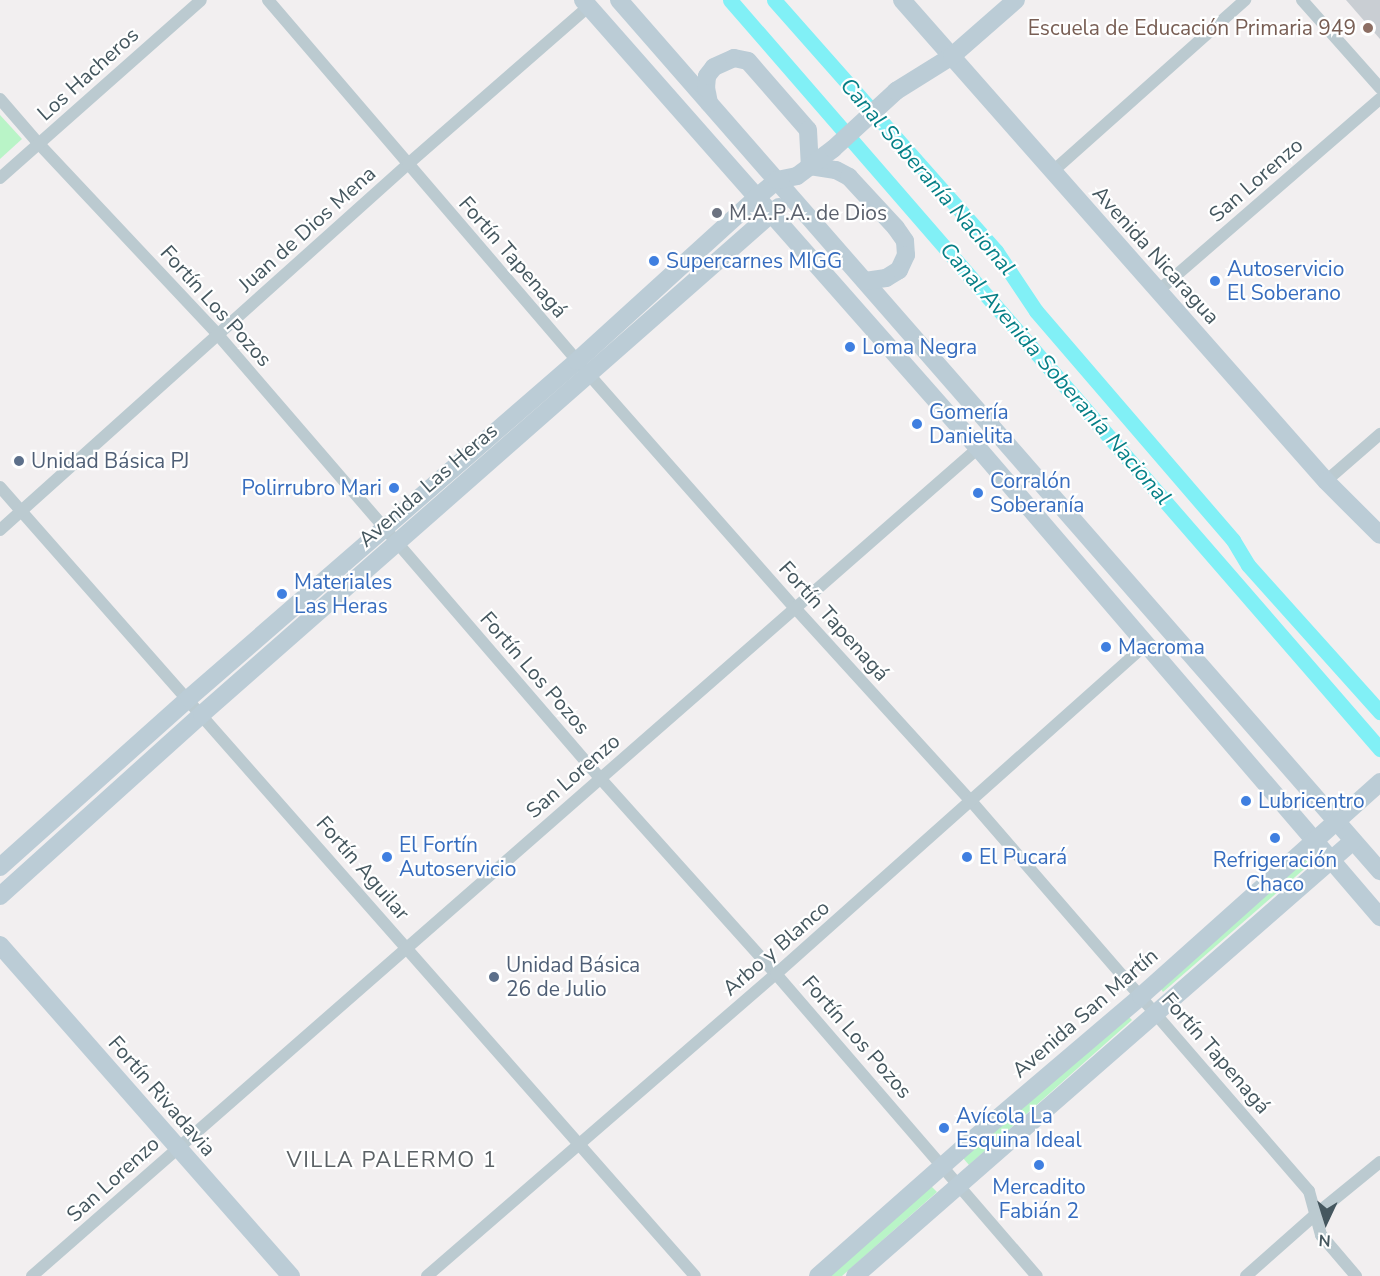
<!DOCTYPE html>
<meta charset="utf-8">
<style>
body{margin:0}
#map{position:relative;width:1380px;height:1276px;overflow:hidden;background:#f2eff0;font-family:"Nunito Sans",sans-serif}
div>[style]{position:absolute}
.green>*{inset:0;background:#b9f4c7}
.canal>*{height:15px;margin:-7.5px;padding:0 7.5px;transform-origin:7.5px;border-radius:7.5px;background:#81f0f6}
.building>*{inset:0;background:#c9ced3}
.street>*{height:12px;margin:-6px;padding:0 6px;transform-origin:6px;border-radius:6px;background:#bbcad0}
.secondary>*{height:18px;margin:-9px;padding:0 9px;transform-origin:9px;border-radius:9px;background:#bbccd6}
.dots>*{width:16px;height:16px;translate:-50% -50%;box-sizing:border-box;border:3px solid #fff;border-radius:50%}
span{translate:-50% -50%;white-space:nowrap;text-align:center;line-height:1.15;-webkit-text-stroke:4.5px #fff;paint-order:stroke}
.education-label{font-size:21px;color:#785e54}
.right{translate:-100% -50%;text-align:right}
.street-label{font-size:21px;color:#45575f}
.worship-label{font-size:21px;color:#5b616d}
.left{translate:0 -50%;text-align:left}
.shop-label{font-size:21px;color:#366cbe}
.service-label{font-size:21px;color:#4e5e75}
.water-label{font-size:22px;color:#057f86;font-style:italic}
.neighbourhood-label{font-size:22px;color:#5b6165;letter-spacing:1.5px}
.north{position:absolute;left:1296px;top:1192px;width:60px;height:60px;-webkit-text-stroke:4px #fff;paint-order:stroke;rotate:184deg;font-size:16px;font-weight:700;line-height:24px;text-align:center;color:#45575f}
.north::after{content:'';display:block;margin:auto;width:21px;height:27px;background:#45575f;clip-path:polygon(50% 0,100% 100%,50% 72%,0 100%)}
</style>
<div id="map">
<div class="green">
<i style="clip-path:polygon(0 115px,22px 139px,0 159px)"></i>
<i style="clip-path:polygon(1306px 859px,1310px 864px,1163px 992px,1159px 986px)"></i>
<i style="clip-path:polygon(1126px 1014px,1132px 1020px,969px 1165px,963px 1158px)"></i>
<i style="clip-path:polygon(931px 1186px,937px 1192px,842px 1276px,828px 1276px)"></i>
</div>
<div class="canal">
<i style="left:730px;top:0;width:992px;rotate:49.05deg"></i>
<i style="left:774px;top:0;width:335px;rotate:48.5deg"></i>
<i style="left:996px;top:251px;width:72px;rotate:56.3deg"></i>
<i style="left:1036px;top:311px;width:302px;rotate:49.3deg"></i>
<i style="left:1233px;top:540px;width:29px;rotate:59deg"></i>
<i style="left:1248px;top:565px;width:198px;rotate:48.1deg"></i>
</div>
<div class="building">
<i style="clip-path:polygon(1346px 0,1380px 0,1380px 39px)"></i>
</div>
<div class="street">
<i style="left:268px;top:0;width:475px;rotate:49.4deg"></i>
<i style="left:577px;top:361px;width:331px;rotate:48.6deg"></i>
<i style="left:796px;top:609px;width:260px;rotate:47.7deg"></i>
<i style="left:971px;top:801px;width:516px;rotate:49.09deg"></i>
<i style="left:1309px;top:1191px;width:46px;rotate:74.7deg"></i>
<i style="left:1321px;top:1235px;width:54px;rotate:49.5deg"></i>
<i style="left:1302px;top:0;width:118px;rotate:48.4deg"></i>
<i style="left:0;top:99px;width:60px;rotate:49.1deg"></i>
<i style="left:39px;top:144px;width:263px;rotate:46.8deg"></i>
<i style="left:219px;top:336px;width:584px;rotate:49.24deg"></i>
<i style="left:600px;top:778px;width:263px;rotate:48.1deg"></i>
<i style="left:776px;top:974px;width:399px;rotate:49.2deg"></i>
<i style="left:1052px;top:172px;width:259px;rotate:-41.7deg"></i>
<i style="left:0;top:178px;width:268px;rotate:-41.5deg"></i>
<i style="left:1158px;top:291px;width:294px;rotate:-40.9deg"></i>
<i style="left:1326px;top:481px;width:72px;rotate:-41deg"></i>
<i style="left:0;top:487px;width:1051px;rotate:48.62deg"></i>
<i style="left:0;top:530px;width:548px;rotate:-41.89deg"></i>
<i style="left:408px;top:164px;width:240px;rotate:-41.1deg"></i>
<i style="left:32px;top:1276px;width:1257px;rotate:-41.19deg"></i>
<i style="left:427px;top:1276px;width:462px;rotate:-40.9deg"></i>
<i style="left:776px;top:974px;width:494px;rotate:-41.7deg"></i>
<i style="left:1246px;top:1276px;width:92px;rotate:-41.5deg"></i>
<i style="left:1315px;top:1215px;width:84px;rotate:-39.2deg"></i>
</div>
<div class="secondary">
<i style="left:583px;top:0;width:597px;rotate:48.6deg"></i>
<i style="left:978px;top:448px;width:618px;rotate:49.4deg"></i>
<i style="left:619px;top:0;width:1157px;rotate:48.86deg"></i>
<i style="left:902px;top:0;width:641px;rotate:48.6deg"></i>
<i style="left:1326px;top:481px;width:76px;rotate:45deg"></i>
<i style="left:709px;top:103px;width:15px;rotate:-101deg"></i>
<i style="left:706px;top:88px;width:12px;rotate:-85deg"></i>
<i style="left:707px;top:76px;width:11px;rotate:-52deg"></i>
<i style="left:714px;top:67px;width:22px;rotate:-24deg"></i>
<i style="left:734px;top:58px;width:14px;rotate:12deg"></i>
<i style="left:748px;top:61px;width:91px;rotate:49deg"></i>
<i style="left:808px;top:130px;width:36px;rotate:87deg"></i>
<i style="left:810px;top:166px;width:26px;rotate:9deg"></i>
<i style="left:836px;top:170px;width:15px;rotate:28deg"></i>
<i style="left:849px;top:177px;width:69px;rotate:47.3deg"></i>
<i style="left:896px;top:228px;width:16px;rotate:55deg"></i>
<i style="left:905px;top:241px;width:14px;rotate:86deg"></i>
<i style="left:906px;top:255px;width:17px;rotate:115deg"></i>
<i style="left:899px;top:270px;width:15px;rotate:148deg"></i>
<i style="left:886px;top:278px;width:21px;rotate:172deg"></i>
<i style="left:0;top:867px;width:254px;rotate:-41.8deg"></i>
<i style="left:189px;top:698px;width:514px;rotate:-40.98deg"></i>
<i style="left:577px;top:361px;width:244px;rotate:-42.3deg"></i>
<i style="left:757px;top:197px;width:26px;rotate:-40deg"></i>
<i style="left:777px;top:180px;width:20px;rotate:-11deg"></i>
<i style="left:797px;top:176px;width:45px;rotate:-36.9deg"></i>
<i style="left:833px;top:149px;width:86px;rotate:-42.6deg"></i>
<i style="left:896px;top:91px;width:66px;rotate:-32deg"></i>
<i style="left:952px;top:56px;width:85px;rotate:-41.2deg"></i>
<i style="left:0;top:896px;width:272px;rotate:-42deg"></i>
<i style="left:202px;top:714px;width:768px;rotate:-41.31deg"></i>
<i style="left:0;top:945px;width:441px;rotate:48.7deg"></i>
<i style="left:818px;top:1276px;width:196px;rotate:-41.5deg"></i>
<i style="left:965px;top:1146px;width:231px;rotate:-40.4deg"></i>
<i style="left:1141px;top:996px;width:321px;rotate:-41.8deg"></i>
<i style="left:855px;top:1276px;width:661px;rotate:-41.14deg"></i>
</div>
<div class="dots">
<i style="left:1368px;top:28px;background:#8d6e63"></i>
<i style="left:717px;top:213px;background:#6b7280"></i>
<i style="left:654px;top:261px;background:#3f7fe0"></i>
<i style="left:1215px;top:281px;background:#3f7fe0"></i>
<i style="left:850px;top:347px;background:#3f7fe0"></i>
<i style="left:917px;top:424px;background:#3f7fe0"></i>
<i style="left:19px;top:461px;background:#5c6f8a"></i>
<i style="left:394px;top:488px;background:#3f7fe0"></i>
<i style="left:978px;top:493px;background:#3f7fe0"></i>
<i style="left:282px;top:594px;background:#3f7fe0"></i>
<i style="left:1106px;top:647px;background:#3f7fe0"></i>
<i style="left:1246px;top:801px;background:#3f7fe0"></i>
<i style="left:1275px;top:838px;background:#3f7fe0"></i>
<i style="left:387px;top:857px;background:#3f7fe0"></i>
<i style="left:967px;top:857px;background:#3f7fe0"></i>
<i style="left:494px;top:977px;background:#5c6f8a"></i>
<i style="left:944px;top:1128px;background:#3f7fe0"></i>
<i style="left:1039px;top:1165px;background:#3f7fe0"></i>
</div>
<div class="education-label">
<span class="right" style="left:1356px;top:28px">Escuela de Educación Primaria 949</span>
</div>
<div class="street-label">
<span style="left:88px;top:74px;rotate:-42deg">Los Hacheros</span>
<span style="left:1256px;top:180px;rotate:-41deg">San Lorenzo</span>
<span style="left:307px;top:229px;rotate:-42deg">Juan de Dios Mena</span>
<span style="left:1156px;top:255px;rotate:48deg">Avenida Nicaragua</span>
<span style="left:513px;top:257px;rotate:49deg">Fortín Tapenagá</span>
<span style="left:216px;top:306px;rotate:48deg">Fortín Los Pozos</span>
<span style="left:428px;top:485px;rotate:-41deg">Avenida Las Heras</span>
<span style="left:834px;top:621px;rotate:48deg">Fortín Tapenagá</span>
<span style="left:535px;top:673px;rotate:49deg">Fortín Los Pozos</span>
<span style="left:573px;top:776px;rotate:-41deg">San Lorenzo</span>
<span style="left:363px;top:868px;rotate:49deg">Fortín Aguilar</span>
<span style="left:776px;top:948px;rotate:-41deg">Arbo y Blanco</span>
<span style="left:1085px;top:1013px;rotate:-41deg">Avenida San Martín</span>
<span style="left:857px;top:1037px;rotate:49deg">Fortín Los Pozos</span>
<span style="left:1216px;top:1053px;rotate:49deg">Fortín Tapenagá</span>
<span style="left:162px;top:1096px;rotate:49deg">Fortín Rivadavia</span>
<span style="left:113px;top:1179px;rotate:-42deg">San Lorenzo</span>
</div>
<div class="worship-label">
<span class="left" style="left:729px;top:213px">M.A.P.A. de Dios</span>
</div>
<div class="shop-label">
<span class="left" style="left:666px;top:261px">Supercarnes MIGG</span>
<span class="left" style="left:1227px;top:281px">Autoservicio<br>El Soberano</span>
<span class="left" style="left:862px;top:347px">Loma Negra</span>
<span class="left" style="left:929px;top:424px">Gomería<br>Danielita</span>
<span class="left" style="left:990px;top:493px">Corralón<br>Soberanía</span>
<span class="right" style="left:382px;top:488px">Polirrubro Mari</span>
<span class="left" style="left:294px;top:594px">Materiales<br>Las Heras</span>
<span class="left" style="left:1118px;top:647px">Macroma</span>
<span class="left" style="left:1258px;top:801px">Lubricentro</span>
<span class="left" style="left:399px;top:857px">El Fortín<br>Autoservicio</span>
<span class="left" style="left:979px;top:857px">El Pucará</span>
<span style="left:1275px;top:872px">Refrigeración<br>Chaco</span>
<span class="left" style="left:956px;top:1128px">Avícola La<br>Esquina Ideal</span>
<span style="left:1039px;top:1199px">Mercadito<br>Fabián 2</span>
</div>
<div class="service-label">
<span class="left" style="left:31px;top:461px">Unidad Básica PJ</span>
<span class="left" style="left:506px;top:977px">Unidad Básica<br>26 de Julio</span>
</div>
<div class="water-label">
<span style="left:927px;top:177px;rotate:49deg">Canal Soberanía Nacional</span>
<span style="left:1055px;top:374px;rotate:49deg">Canal Avenida Soberanía Nacional</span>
</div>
<div class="neighbourhood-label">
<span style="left:392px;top:1161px">VILLA PALERMO 1</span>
</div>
<div class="north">N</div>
</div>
